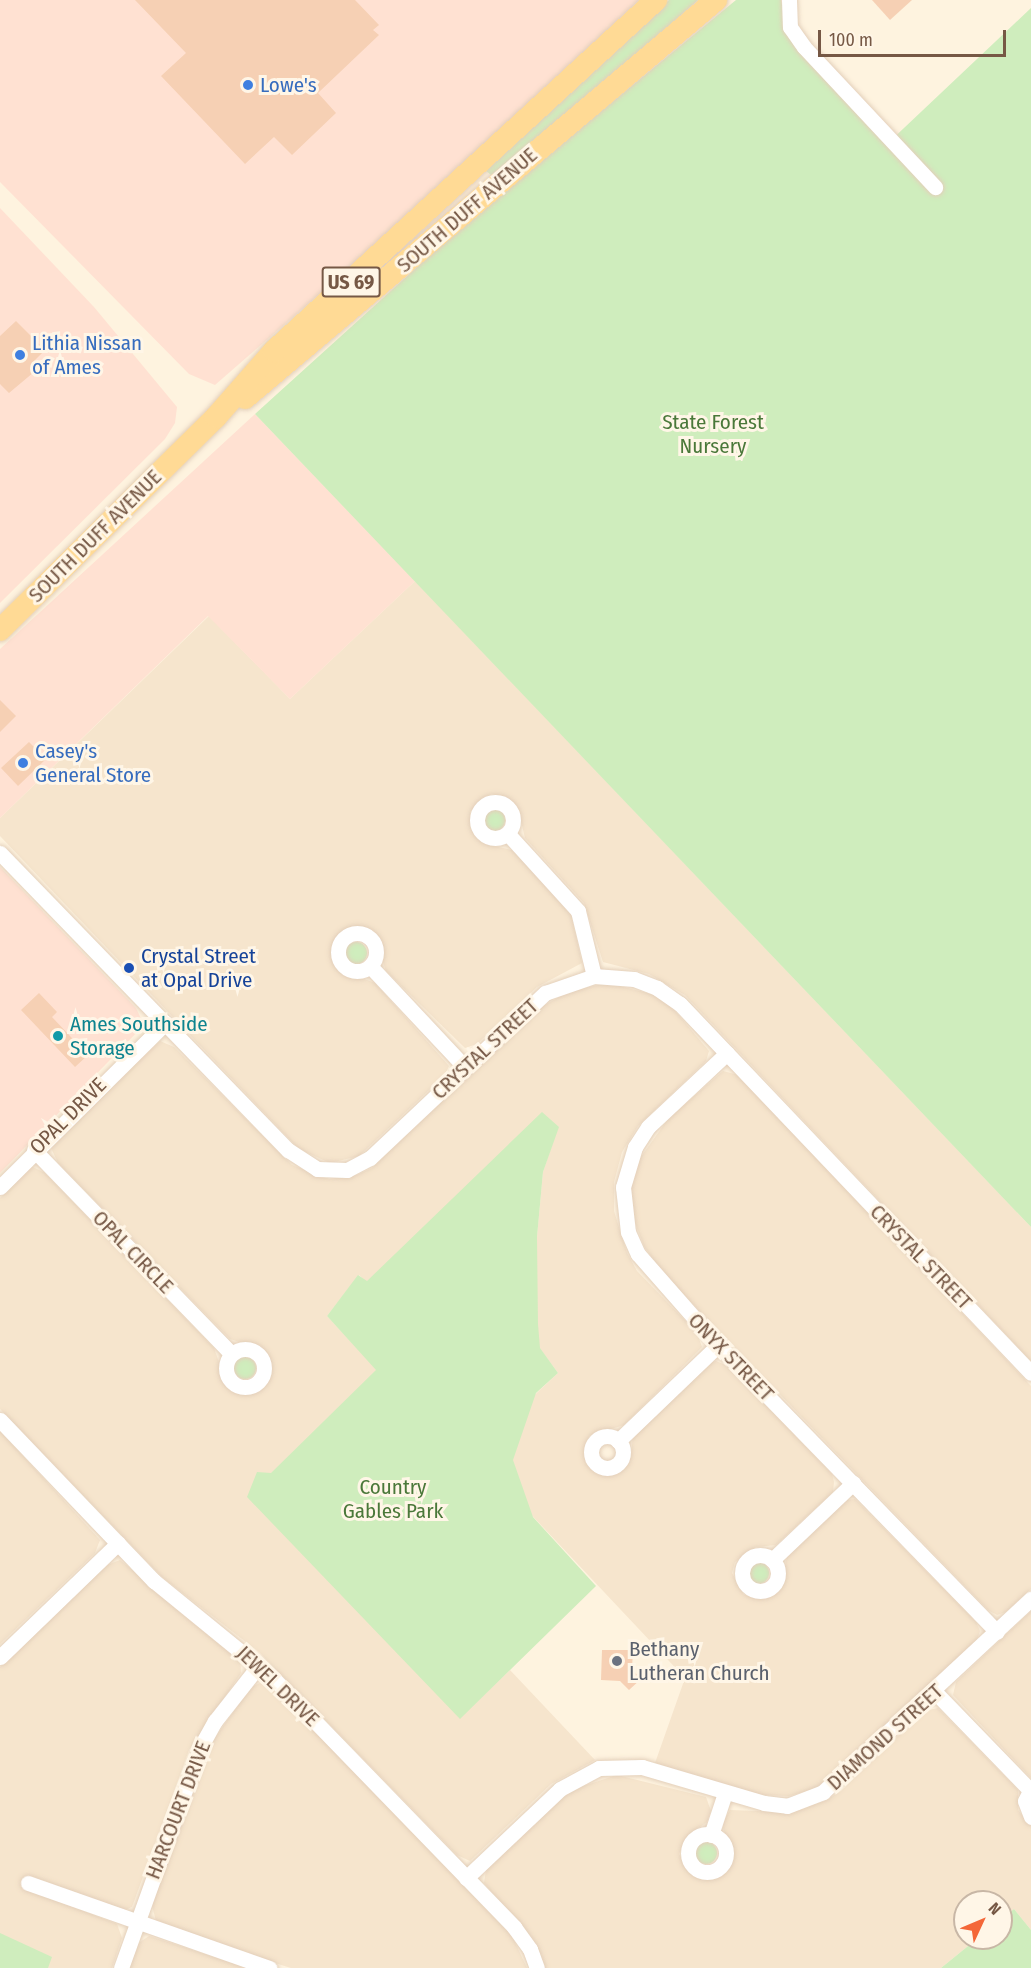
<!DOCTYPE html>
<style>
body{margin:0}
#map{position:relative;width:1031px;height:1968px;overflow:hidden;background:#fef3df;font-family:"Fira Sans Condensed",sans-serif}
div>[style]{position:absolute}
.residential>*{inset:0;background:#f6e5cd}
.commercial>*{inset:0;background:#ffe1d2}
.green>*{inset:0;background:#cfedbd}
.round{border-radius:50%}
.building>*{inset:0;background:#f6d0b4}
.roads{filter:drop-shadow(0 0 2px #e3cfba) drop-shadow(0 0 2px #e3cfba)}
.street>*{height:15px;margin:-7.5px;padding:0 7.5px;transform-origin:7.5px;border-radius:7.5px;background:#fff}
.street>.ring{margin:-7.5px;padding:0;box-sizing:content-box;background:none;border:15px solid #fff;border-radius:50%}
.primary>*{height:22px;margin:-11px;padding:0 11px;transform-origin:11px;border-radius:11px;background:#ffda95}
.dots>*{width:16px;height:16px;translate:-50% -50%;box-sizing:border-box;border:3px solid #fff6e7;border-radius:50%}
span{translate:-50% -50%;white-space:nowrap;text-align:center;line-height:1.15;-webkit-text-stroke:6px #fff6e7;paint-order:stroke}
.shield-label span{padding:2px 4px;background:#fff6e7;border:2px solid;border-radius:4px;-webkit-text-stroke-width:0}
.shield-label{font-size:20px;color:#765845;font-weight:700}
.shop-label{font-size:21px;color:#366cbe}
.left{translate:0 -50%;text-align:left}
.street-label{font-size:21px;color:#765845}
.park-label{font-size:21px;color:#4a7839}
.transit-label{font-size:21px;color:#164399}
.culture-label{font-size:21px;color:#0d838f}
.worship-label{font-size:21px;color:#5b616d}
.north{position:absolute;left:953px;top:1890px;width:60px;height:60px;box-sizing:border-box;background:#fff6e7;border:2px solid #c8b7a6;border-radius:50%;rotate:46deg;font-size:16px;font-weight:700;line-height:24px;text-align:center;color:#765845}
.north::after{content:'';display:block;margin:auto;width:21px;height:27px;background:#f46738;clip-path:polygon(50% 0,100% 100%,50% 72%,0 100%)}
.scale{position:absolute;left:818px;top:30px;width:188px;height:27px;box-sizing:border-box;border:3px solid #765845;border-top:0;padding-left:8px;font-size:18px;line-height:21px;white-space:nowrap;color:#765845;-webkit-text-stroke:4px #fff6e7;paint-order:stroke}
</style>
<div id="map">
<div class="residential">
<i style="clip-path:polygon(415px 581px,1031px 1227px,1031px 1361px,685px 995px,649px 974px,603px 962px,584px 903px,525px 838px,519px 813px,509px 799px,492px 794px,482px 798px,470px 812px,471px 829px,489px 845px,512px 850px,565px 904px,571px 914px,582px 963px,537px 987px,477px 1044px,465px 1048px,386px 971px,373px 932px,343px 930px,332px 944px,335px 968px,375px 983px,449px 1066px,445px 1075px,359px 1156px,330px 1163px,299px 1149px,0 836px,0 818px,209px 616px,290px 699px)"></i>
<i style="clip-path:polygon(608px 983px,651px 994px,670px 1005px,709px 1051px,706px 1061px,638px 1126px,622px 1152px,614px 1182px,614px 1211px,627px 1253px,637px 1271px,697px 1333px,702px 1347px,624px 1425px,589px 1436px,585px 1462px,593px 1471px,618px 1472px,631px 1457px,633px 1434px,707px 1363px,716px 1361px,728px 1366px,832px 1474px,834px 1482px,833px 1492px,776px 1545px,756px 1547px,735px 1562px,732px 1573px,744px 1595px,769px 1598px,780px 1589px,787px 1557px,847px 1500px,855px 1499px,976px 1622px,980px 1631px,977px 1640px,835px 1774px,814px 1789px,789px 1796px,759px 1795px,655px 1763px,685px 1678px,492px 1473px,510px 1418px,558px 1373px,513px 1312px,537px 1237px,543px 1172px,558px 1127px,366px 1282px,359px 1275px,327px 1316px,377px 1370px,460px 1718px,510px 1670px,595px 1760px,551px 1784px,470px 1861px,457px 1855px,259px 1652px,162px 1577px,0 1409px,0 1198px,31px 1166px,45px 1173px,214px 1348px,227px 1385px,249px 1394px,267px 1380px,270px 1372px,262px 1349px,230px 1339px,58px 1163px,51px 1148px,54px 1140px,160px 1041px,174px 1047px,292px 1165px,329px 1179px,357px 1175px,372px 1168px,534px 1011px,570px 991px)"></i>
<i style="clip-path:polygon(723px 1071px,738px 1075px,1031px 1386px,1031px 1589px,1006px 1612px,997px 1615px,988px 1610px,660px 1270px,644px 1246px,634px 1220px,631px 1188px,638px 1161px,668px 1119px)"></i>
<i style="clip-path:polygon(0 1431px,100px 1540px,95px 1553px,0 1644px)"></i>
<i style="clip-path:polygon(120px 1560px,240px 1658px,241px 1673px,189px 1750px,132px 1907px,125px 1910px,31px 1876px,26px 1889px,117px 1924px,122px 1938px,112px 1968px,0 1968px,0 1667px,107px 1565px)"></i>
<i style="clip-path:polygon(1031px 1611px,1031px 1778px,953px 1695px,956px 1682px)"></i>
<i style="clip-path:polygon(260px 1683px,274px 1689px,512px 1936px,527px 1968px,291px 1968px,169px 1930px,156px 1921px,151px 1902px,207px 1749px,251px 1687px)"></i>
<i style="clip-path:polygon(938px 1708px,1018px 1790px,1018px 1810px,1031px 1826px,1031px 1930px,1014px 1909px,1001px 1919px,1001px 1902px,965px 1902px,965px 1938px,978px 1938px,941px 1968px,545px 1968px,533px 1940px,484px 1883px,486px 1870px,571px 1790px,617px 1775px,706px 1797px,711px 1811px,707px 1822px,688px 1835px,679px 1854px,691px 1873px,712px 1877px,728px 1866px,732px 1856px,722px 1824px,730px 1810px,785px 1812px,825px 1801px,841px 1791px,924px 1711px)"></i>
<i style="clip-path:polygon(149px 1936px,248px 1968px,129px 1968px,137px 1944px)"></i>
</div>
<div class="commercial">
<i style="clip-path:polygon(0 0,639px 0,438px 190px,215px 385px,189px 374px,0 182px)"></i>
<i style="clip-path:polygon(0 208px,94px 307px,177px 407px,175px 423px,165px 439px,0 603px)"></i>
<i style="clip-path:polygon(255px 414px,415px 581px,290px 699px,208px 616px,0 818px,0 649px)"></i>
<i style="clip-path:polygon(0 867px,136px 1008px,144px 1025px,0 1173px)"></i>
</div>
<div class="green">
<i style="clip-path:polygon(669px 0,698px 0,582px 102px,491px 175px,486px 171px)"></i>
<i style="clip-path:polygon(736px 0,781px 0,788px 34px,886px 145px,1031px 8px,1031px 1227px,255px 414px,468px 221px)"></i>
<i class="round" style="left:483px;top:809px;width:22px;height:22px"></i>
<i class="round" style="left:345px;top:942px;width:22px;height:22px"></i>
<i style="clip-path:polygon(542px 1112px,559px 1127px,543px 1172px,537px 1237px,538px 1324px,540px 1348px,558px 1373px,536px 1393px,513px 1460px,533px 1517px,596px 1586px,460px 1719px,247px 1497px,257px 1472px,271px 1473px,376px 1370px,327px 1316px,358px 1275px,367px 1281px)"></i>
<i class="round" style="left:234px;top:1357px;width:22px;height:22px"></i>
<i class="round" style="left:747px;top:1562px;width:22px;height:22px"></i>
<i class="round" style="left:695px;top:1842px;width:22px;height:22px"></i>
<i style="clip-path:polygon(1014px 1909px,1031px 1930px,1031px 1968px,941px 1968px,978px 1938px,1001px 1938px,1001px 1919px)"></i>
<i style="clip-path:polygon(0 1933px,52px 1957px,48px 1968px,0 1968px)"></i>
</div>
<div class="building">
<i style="clip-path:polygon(135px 0,355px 0,379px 25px,373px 30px,379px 35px,318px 93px,336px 113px,292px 155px,274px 137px,245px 164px,161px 76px,186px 53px)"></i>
<i style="clip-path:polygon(872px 0,912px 0,890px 20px)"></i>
<i style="clip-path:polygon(16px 321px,45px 350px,34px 361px,40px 367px,9px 393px,0 384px,0 336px)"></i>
<i style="clip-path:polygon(0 700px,16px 716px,0 732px)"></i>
<i style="clip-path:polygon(29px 742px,46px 759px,18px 786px,1px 768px)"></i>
<i style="clip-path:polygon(39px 993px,57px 1012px,52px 1017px,88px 1055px,75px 1067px,21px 1010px)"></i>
<i style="clip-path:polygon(602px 1650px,633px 1650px,632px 1669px,641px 1679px,629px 1690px,620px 1681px,601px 1680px)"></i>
</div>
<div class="roads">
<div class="street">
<i style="left:789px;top:0;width:27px;rotate:88deg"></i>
<i style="left:790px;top:27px;width:24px;rotate:55deg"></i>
<i style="left:804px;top:47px;width:192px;rotate:46.9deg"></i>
<i class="ring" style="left:477px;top:802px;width:21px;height:21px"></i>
<i style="left:508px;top:834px;width:104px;rotate:47.7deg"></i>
<i style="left:578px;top:911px;width:67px;rotate:76.2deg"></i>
<i style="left:0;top:853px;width:414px;rotate:45.9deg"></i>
<i style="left:288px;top:1150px;width:35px;rotate:33deg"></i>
<i style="left:317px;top:1169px;width:30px;rotate:2deg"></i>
<i style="left:347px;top:1170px;width:26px;rotate:-28deg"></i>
<i style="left:370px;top:1158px;width:241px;rotate:-43.3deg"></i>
<i style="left:545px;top:993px;width:52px;rotate:-19.1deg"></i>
<i style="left:594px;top:976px;width:40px;rotate:4.3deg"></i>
<i style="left:634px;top:979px;width:25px;rotate:21deg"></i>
<i style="left:657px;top:988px;width:28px;rotate:35deg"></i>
<i style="left:680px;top:1004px;width:509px;rotate:46.43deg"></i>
<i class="ring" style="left:338px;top:933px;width:23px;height:23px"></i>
<i style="left:370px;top:966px;width:139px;rotate:46.8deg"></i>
<i style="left:727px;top:1053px;width:108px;rotate:136.9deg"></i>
<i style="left:648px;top:1127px;width:24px;rotate:123deg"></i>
<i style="left:635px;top:1147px;width:42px;rotate:106.7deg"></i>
<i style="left:623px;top:1187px;width:45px;rotate:83.7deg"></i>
<i style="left:628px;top:1232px;width:24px;rotate:66deg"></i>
<i style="left:638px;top:1254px;width:121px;rotate:48.7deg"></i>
<i style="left:718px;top:1345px;width:400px;rotate:45.8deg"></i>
<i style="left:34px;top:1150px;width:284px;rotate:45.9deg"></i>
<i style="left:0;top:1187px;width:233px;rotate:-44.8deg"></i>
<i class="ring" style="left:226px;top:1349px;width:23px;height:23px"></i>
<i style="left:0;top:1420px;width:223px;rotate:46.3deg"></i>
<i style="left:154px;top:1581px;width:154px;rotate:39.2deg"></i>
<i style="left:273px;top:1678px;width:347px;rotate:45.9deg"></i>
<i style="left:514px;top:1927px;width:27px;rotate:54deg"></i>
<i style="left:530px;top:1949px;width:20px;rotate:70deg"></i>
<i class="ring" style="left:591px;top:1436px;width:17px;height:17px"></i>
<i style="left:618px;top:1441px;width:139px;rotate:-43.8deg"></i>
<i class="ring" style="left:742px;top:1555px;width:21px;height:21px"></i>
<i style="left:772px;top:1560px;width:112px;rotate:-43.5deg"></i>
<i style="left:0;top:1657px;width:164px;rotate:-44deg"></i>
<i style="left:935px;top:1692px;width:136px;rotate:45.9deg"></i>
<i style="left:1031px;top:1789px;width:13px;rotate:117deg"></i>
<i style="left:1025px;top:1801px;width:17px;rotate:69deg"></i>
<i class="ring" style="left:688px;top:1834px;width:23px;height:23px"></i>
<i style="left:711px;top:1835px;width:44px;rotate:-71.6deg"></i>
<i style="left:466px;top:1878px;width:129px;rotate:-43.4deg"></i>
<i style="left:560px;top:1789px;width:44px;rotate:-28.3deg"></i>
<i style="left:599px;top:1768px;width:43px;rotate:-1.3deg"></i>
<i style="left:642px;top:1767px;width:127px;rotate:16.4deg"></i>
<i style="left:764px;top:1803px;width:23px;rotate:7deg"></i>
<i style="left:787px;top:1806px;width:39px;rotate:-21deg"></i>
<i style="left:823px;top:1792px;width:284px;rotate:-42.9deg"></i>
<i style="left:28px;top:1883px;width:256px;rotate:19.4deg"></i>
<i style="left:121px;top:1968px;width:236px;rotate:-70.2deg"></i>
<i style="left:201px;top:1746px;width:29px;rotate:-61deg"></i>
<i style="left:215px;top:1721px;width:71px;rotate:-51.8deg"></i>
</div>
<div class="primary">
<i style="left:245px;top:398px;width:617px;rotate:-40.2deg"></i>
<i style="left:0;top:630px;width:303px;rotate:-44.6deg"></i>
<i style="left:216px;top:417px;width:88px;rotate:-48.7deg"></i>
<i style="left:274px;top:351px;width:519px;rotate:-42.58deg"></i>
</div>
</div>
<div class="dots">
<i style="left:248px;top:85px;background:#3f7fe0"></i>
<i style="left:20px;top:355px;background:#3f7fe0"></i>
<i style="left:23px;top:763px;background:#3f7fe0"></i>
<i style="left:129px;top:968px;background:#1a4fb4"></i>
<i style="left:58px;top:1036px;background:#0f9aa8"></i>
<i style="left:617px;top:1661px;background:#6b7280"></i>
</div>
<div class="shield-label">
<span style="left:351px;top:282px">US 69</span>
</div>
<div class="shop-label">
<span class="left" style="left:260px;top:85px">Lowe's</span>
<span class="left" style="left:32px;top:355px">Lithia Nissan<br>of Ames</span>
<span class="left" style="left:35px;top:763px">Casey's<br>General Store</span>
</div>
<div class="street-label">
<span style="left:467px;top:210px;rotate:-41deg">SOUTH DUFF AVENUE</span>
<span style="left:95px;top:536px;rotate:-45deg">SOUTH DUFF AVENUE</span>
<span style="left:485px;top:1049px;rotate:-43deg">CRYSTAL STREET</span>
<span style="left:68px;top:1116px;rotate:-45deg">OPAL DRIVE</span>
<span style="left:133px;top:1252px;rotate:46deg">OPAL CIRCLE</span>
<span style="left:921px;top:1257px;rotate:46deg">CRYSTAL STREET</span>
<span style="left:731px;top:1357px;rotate:46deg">ONYX STREET</span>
<span style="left:278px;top:1686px;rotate:44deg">JEWEL DRIVE</span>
<span style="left:885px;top:1737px;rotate:-42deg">DIAMOND STREET</span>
<span style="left:178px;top:1810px;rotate:-69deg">HARCOURT DRIVE</span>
</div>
<div class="park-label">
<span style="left:713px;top:434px">State Forest<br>Nursery</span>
<span style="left:393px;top:1499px">Country<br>Gables Park</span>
</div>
<div class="transit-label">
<span class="left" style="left:141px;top:968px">Crystal Street<br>at Opal Drive</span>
</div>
<div class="culture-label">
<span class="left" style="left:70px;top:1036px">Ames Southside<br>Storage</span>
</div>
<div class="worship-label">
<span class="left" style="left:629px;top:1661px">Bethany<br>Lutheran Church</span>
</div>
<div class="north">N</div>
<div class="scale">100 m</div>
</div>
